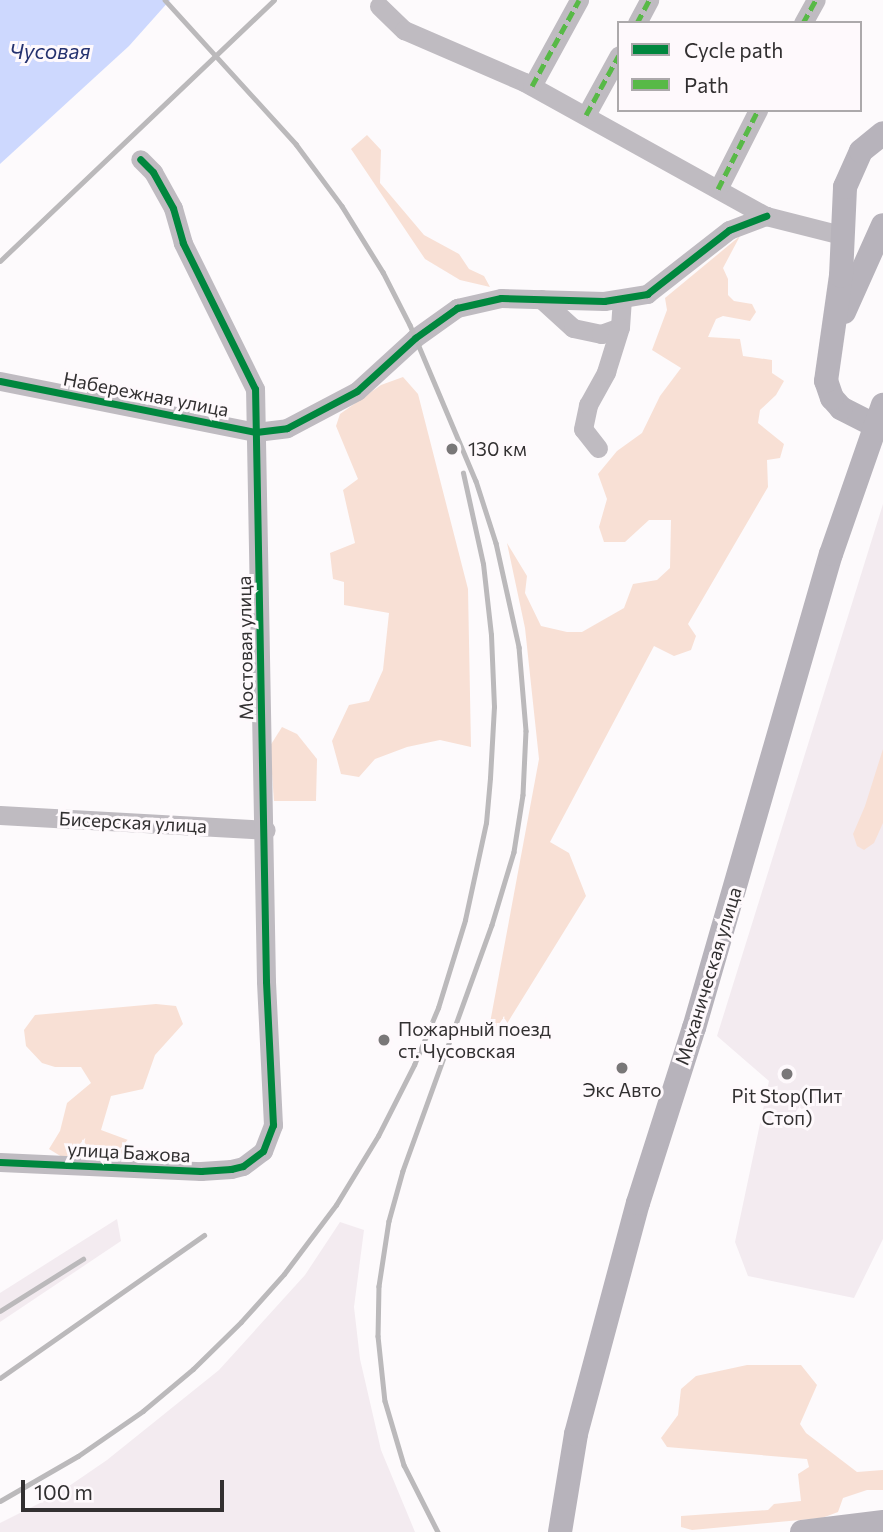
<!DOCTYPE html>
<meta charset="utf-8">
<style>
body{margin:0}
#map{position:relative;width:883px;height:1532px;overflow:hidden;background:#fdfafc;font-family:Commissioner,sans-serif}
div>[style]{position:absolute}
.built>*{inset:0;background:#f3ebf0}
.green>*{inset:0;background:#f8e0d5}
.water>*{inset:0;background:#cdd8fe}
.minor>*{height:19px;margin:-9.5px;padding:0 9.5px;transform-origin:9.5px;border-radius:9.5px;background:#bfbbc1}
.major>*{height:24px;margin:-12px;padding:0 12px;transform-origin:12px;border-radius:12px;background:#b7b3bb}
.rail>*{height:4.5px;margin:-2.25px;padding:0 2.25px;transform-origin:2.25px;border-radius:2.25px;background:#bbb9bb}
.quiet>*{height:5px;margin-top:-2.5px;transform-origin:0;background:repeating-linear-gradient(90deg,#58b947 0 10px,transparent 0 15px)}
.cycleway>*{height:7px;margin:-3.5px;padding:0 3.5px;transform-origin:3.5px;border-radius:3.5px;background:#00873e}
.dots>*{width:19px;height:19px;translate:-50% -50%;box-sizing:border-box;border:4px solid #fef9fc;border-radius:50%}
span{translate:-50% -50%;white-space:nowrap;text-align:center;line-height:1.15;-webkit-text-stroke:6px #fef9fc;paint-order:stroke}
.street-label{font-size:19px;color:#323031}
.poi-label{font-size:19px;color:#323031}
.left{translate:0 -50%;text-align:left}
.water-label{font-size:21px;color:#25326f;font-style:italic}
.legend{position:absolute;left:617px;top:21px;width:245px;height:91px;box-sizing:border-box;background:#fef9fc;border:2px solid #aca9ab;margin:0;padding:9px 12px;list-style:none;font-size:21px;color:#323031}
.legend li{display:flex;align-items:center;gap:14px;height:35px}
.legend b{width:35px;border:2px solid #aca9ab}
.scale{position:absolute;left:21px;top:1480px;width:203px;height:32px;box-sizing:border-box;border:4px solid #323031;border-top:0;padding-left:9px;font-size:21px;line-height:24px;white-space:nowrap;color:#323031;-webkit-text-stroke:5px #fef9fc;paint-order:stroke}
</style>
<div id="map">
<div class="built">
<i style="clip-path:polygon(883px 504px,883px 1239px,854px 1298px,748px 1276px,735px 1242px,769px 1081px,717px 1036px)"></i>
<i style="clip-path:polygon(117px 1219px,121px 1241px,0 1322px,0 1293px)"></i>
<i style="clip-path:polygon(340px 1222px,364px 1230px,354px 1307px,360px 1359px,381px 1450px,415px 1532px,0 1532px,0 1523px,56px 1495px,107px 1460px,219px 1370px,305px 1275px)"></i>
</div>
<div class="green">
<i style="clip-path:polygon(367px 135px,381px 150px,380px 183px,424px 235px,459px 254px,469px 269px,484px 276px,490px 287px,460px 280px,425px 259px,351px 149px)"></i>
<i style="clip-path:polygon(740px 236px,723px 268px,728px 279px,728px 295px,734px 301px,752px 304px,756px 312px,750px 321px,723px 316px,716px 319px,708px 337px,740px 339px,743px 356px,772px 360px,772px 373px,784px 381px,776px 395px,760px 410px,758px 423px,784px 444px,780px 458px,767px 460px,768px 487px,688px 624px,696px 636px,691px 650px,674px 656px,654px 646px,550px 842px,569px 853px,586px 896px,503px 1030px,490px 1023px,539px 759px,525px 628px,507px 543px,527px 576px,525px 593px,541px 626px,567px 632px,582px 632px,624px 608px,633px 584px,657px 580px,670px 568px,671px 520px,649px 520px,625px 542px,604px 542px,599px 527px,607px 499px,598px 474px,617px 451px,642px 433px,660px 396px,681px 368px,652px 350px,667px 310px,665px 298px)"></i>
<i style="clip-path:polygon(403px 377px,418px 394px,468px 589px,471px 747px,440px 740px,407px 747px,375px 759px,359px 777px,341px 774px,332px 741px,349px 705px,369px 701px,383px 670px,389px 613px,344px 605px,344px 582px,333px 579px,330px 553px,355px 543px,343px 490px,358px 479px,336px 426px,340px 414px,381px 385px)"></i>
<i style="clip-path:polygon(282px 727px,297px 734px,317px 759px,316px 801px,274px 801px,270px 746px)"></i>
<i style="clip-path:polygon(883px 749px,883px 823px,874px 843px,864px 850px,857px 846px,853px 834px,865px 806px)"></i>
<i style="clip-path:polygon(156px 1004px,176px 1006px,183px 1024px,155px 1055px,143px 1089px,111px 1096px,101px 1130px,128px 1140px,127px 1151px,116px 1156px,62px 1157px,49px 1149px,60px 1131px,67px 1103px,91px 1083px,81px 1067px,55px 1067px,42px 1063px,26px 1046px,24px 1030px,35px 1015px)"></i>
<i style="clip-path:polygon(747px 1365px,801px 1365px,817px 1385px,800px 1424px,806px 1433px,857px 1472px,883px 1470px,883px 1490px,867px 1490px,843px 1498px,838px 1512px,822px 1518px,692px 1530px,681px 1527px,681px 1516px,768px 1510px,774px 1504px,801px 1501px,798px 1474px,809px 1467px,807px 1459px,667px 1447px,661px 1438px,678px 1415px,681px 1389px,696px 1376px)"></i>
</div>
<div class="water">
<i style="clip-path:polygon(0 0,170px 0,129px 46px,0 164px)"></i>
</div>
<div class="minor">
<i style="left:379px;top:6px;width:35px;rotate:44deg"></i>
<i style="left:404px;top:30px;width:131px;rotate:23.4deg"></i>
<i style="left:524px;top:82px;width:277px;rotate:29deg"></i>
<i style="left:766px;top:216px;width:77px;rotate:14.2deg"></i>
<i style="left:637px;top:23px;width:26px;rotate:-62deg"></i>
<i style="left:803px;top:23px;width:26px;rotate:-61deg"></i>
<i style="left:532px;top:86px;width:98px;rotate:-61.3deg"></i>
<i style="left:586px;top:115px;width:68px;rotate:-61.2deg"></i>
<i style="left:718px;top:189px;width:89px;rotate:-63.1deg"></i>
<i style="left:541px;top:299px;width:43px;rotate:42.2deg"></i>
<i style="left:573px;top:328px;width:29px;rotate:12deg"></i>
<i style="left:601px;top:334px;width:20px;rotate:-20deg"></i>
<i style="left:620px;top:327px;width:28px;rotate:-86deg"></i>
<i style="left:0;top:381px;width:261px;rotate:11.3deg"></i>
<i style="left:256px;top:432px;width:31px;rotate:-7deg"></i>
<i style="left:287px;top:428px;width:79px;rotate:-27.9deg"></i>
<i style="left:357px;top:391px;width:79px;rotate:-42.4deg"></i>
<i style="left:415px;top:338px;width:52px;rotate:-35.5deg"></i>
<i style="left:457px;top:308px;width:45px;rotate:-12.8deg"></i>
<i style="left:501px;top:298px;width:103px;rotate:1.7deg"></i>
<i style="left:604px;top:301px;width:44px;rotate:-9.2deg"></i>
<i style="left:647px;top:294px;width:104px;rotate:-38deg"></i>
<i style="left:729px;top:230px;width:40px;rotate:-21deg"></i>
<i style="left:598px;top:448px;width:24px;rotate:-128deg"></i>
<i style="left:583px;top:429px;width:25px;rotate:-78deg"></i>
<i style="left:588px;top:405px;width:38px;rotate:-61deg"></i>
<i style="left:606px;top:372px;width:47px;rotate:-72.7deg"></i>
<i style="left:0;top:815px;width:266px;rotate:3.2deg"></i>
<i style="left:0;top:1162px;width:201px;rotate:2.6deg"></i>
<i style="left:201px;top:1171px;width:30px;rotate:-4deg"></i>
<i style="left:231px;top:1169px;width:12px;rotate:-14deg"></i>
<i style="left:243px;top:1166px;width:25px;rotate:-37deg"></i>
<i style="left:263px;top:1151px;width:28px;rotate:-69deg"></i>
<i style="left:273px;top:1125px;width:144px;rotate:-92.8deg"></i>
<i style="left:266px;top:981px;width:592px;rotate:-91.06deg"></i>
<i style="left:255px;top:389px;width:163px;rotate:-116.3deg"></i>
<i style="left:183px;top:243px;width:36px;rotate:-106deg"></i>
<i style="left:173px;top:208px;width:41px;rotate:-119.1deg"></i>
<i style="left:153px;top:172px;width:18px;rotate:-135deg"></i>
</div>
<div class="major">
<i style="left:844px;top:312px;width:95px;rotate:-65.9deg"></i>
<i style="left:874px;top:425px;width:37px;rotate:-153deg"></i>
<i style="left:841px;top:408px;width:13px;rotate:-132deg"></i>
<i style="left:832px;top:398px;width:18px;rotate:-109deg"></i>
<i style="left:826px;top:381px;width:106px;rotate:-81.9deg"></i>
<i style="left:841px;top:276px;width:89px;rotate:-87.4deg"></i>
<i style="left:845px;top:187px;width:39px;rotate:-66deg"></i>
<i style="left:861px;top:151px;width:28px;rotate:-39deg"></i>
<i style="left:560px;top:1532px;width:99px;rotate:-80.7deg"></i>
<i style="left:576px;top:1434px;width:239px;rotate:-75deg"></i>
<i style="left:638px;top:1203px;width:184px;rotate:-72.3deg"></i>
<i style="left:694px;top:1028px;width:493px;rotate:-73.9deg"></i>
<i style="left:831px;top:554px;width:158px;rotate:-70.8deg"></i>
<i style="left:802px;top:1532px;width:82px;rotate:-7deg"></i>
</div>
<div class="rail">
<i style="left:165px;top:0;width:195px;rotate:47.7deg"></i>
<i style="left:296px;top:144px;width:77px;rotate:53.4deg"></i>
<i style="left:342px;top:206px;width:78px;rotate:58.2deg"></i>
<i style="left:383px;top:272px;width:59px;rotate:63deg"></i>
<i style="left:410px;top:325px;width:169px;rotate:67.1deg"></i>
<i style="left:476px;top:481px;width:65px;rotate:72.1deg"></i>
<i style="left:496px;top:543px;width:107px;rotate:77.5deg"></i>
<i style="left:519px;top:647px;width:84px;rotate:85.2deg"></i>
<i style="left:526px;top:731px;width:64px;rotate:92.7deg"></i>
<i style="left:523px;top:795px;width:58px;rotate:99deg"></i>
<i style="left:514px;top:852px;width:76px;rotate:106.8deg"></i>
<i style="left:492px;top:925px;width:262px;rotate:109.9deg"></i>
<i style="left:403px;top:1171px;width:52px;rotate:105.6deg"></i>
<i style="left:389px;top:1221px;width:66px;rotate:98.7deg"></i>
<i style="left:379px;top:1286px;width:50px;rotate:91.1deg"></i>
<i style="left:378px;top:1336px;width:65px;rotate:83.9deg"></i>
<i style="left:385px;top:1401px;width:67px;rotate:73.5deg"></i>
<i style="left:404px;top:1465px;width:75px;rotate:63.1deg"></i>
<i style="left:0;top:261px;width:378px;rotate:-43.6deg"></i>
<i style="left:0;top:1311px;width:98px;rotate:-32.1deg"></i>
<i style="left:0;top:1378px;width:249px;rotate:-35deg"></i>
<i style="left:0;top:1501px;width:90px;rotate:-30deg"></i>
<i style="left:78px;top:1456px;width:79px;rotate:-34.7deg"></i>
<i style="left:143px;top:1411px;width:65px;rotate:-40deg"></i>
<i style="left:193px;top:1369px;width:67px;rotate:-44.4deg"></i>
<i style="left:241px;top:1322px;width:64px;rotate:-48.1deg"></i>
<i style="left:284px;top:1274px;width:86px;rotate:-53deg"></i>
<i style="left:336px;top:1205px;width:81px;rotate:-58.7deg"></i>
<i style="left:378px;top:1136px;width:80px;rotate:-63.1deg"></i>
<i style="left:414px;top:1065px;width:62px;rotate:-67.2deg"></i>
<i style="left:438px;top:1008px;width:92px;rotate:-72.9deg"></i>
<i style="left:465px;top:920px;width:99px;rotate:-77.8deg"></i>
<i style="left:486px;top:823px;width:45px;rotate:-84.9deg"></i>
<i style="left:490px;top:778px;width:71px;rotate:-86.8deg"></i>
<i style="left:494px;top:707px;width:72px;rotate:-92.4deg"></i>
<i style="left:491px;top:635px;width:71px;rotate:-96.4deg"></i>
<i style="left:483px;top:564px;width:93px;rotate:-102.4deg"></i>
</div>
<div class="quiet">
<i style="left:637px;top:23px;width:26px;rotate:-62deg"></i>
<i style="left:803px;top:23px;width:26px;rotate:-61deg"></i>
<i style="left:532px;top:86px;width:98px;rotate:-61.3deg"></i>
<i style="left:586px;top:115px;width:68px;rotate:-61.2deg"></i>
<i style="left:718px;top:189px;width:89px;rotate:-63.1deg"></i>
</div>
<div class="cycleway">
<i style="left:0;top:381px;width:261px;rotate:11.3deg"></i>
<i style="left:256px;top:432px;width:31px;rotate:-7deg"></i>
<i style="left:287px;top:428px;width:79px;rotate:-27.9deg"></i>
<i style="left:357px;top:391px;width:79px;rotate:-42.4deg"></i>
<i style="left:415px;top:338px;width:52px;rotate:-35.5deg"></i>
<i style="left:457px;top:308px;width:45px;rotate:-12.8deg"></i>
<i style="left:501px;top:298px;width:103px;rotate:1.7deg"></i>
<i style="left:604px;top:301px;width:44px;rotate:-9.2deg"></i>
<i style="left:647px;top:294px;width:104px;rotate:-38deg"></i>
<i style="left:729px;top:230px;width:40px;rotate:-21deg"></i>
<i style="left:0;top:1162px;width:201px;rotate:2.6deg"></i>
<i style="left:201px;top:1171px;width:30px;rotate:-4deg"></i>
<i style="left:231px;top:1169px;width:12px;rotate:-14deg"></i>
<i style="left:243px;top:1166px;width:25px;rotate:-37deg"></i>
<i style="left:263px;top:1151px;width:28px;rotate:-69deg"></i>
<i style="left:273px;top:1125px;width:144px;rotate:-92.8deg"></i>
<i style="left:266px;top:981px;width:592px;rotate:-91.06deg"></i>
<i style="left:255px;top:389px;width:163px;rotate:-116.3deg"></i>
<i style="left:183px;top:243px;width:36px;rotate:-106deg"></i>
<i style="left:173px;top:208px;width:41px;rotate:-119.1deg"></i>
<i style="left:153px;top:172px;width:18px;rotate:-135deg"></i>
</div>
<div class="dots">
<i style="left:452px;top:449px;background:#797778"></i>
<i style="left:384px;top:1040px;background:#797778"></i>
<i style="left:622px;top:1068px;background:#797778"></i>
<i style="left:787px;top:1074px;background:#797778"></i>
</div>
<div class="street-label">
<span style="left:146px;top:394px;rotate:11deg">Набережная улица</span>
<span style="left:245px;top:648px;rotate:-91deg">Мостовая улица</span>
<span style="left:133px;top:822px;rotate:3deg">Бисерская улица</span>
<span style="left:708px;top:976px;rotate:-73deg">Механическая улица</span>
<span style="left:129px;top:1152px;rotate:3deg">улица Бажова</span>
</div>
<div class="poi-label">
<span class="left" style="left:468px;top:449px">130 км</span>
<span class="left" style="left:398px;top:1040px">Пожарный поезд<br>ст. Чусовская</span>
<span style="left:622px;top:1090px">Экс Авто</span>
<span style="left:787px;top:1107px">Pit Stop(Пит<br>Стоп)</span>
</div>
<div class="water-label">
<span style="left:50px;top:51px">Чусовая</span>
</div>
<ul class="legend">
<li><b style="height:9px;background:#00873e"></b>Cycle path</li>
<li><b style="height:9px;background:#58b947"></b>Path</li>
</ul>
<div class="scale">100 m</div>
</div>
